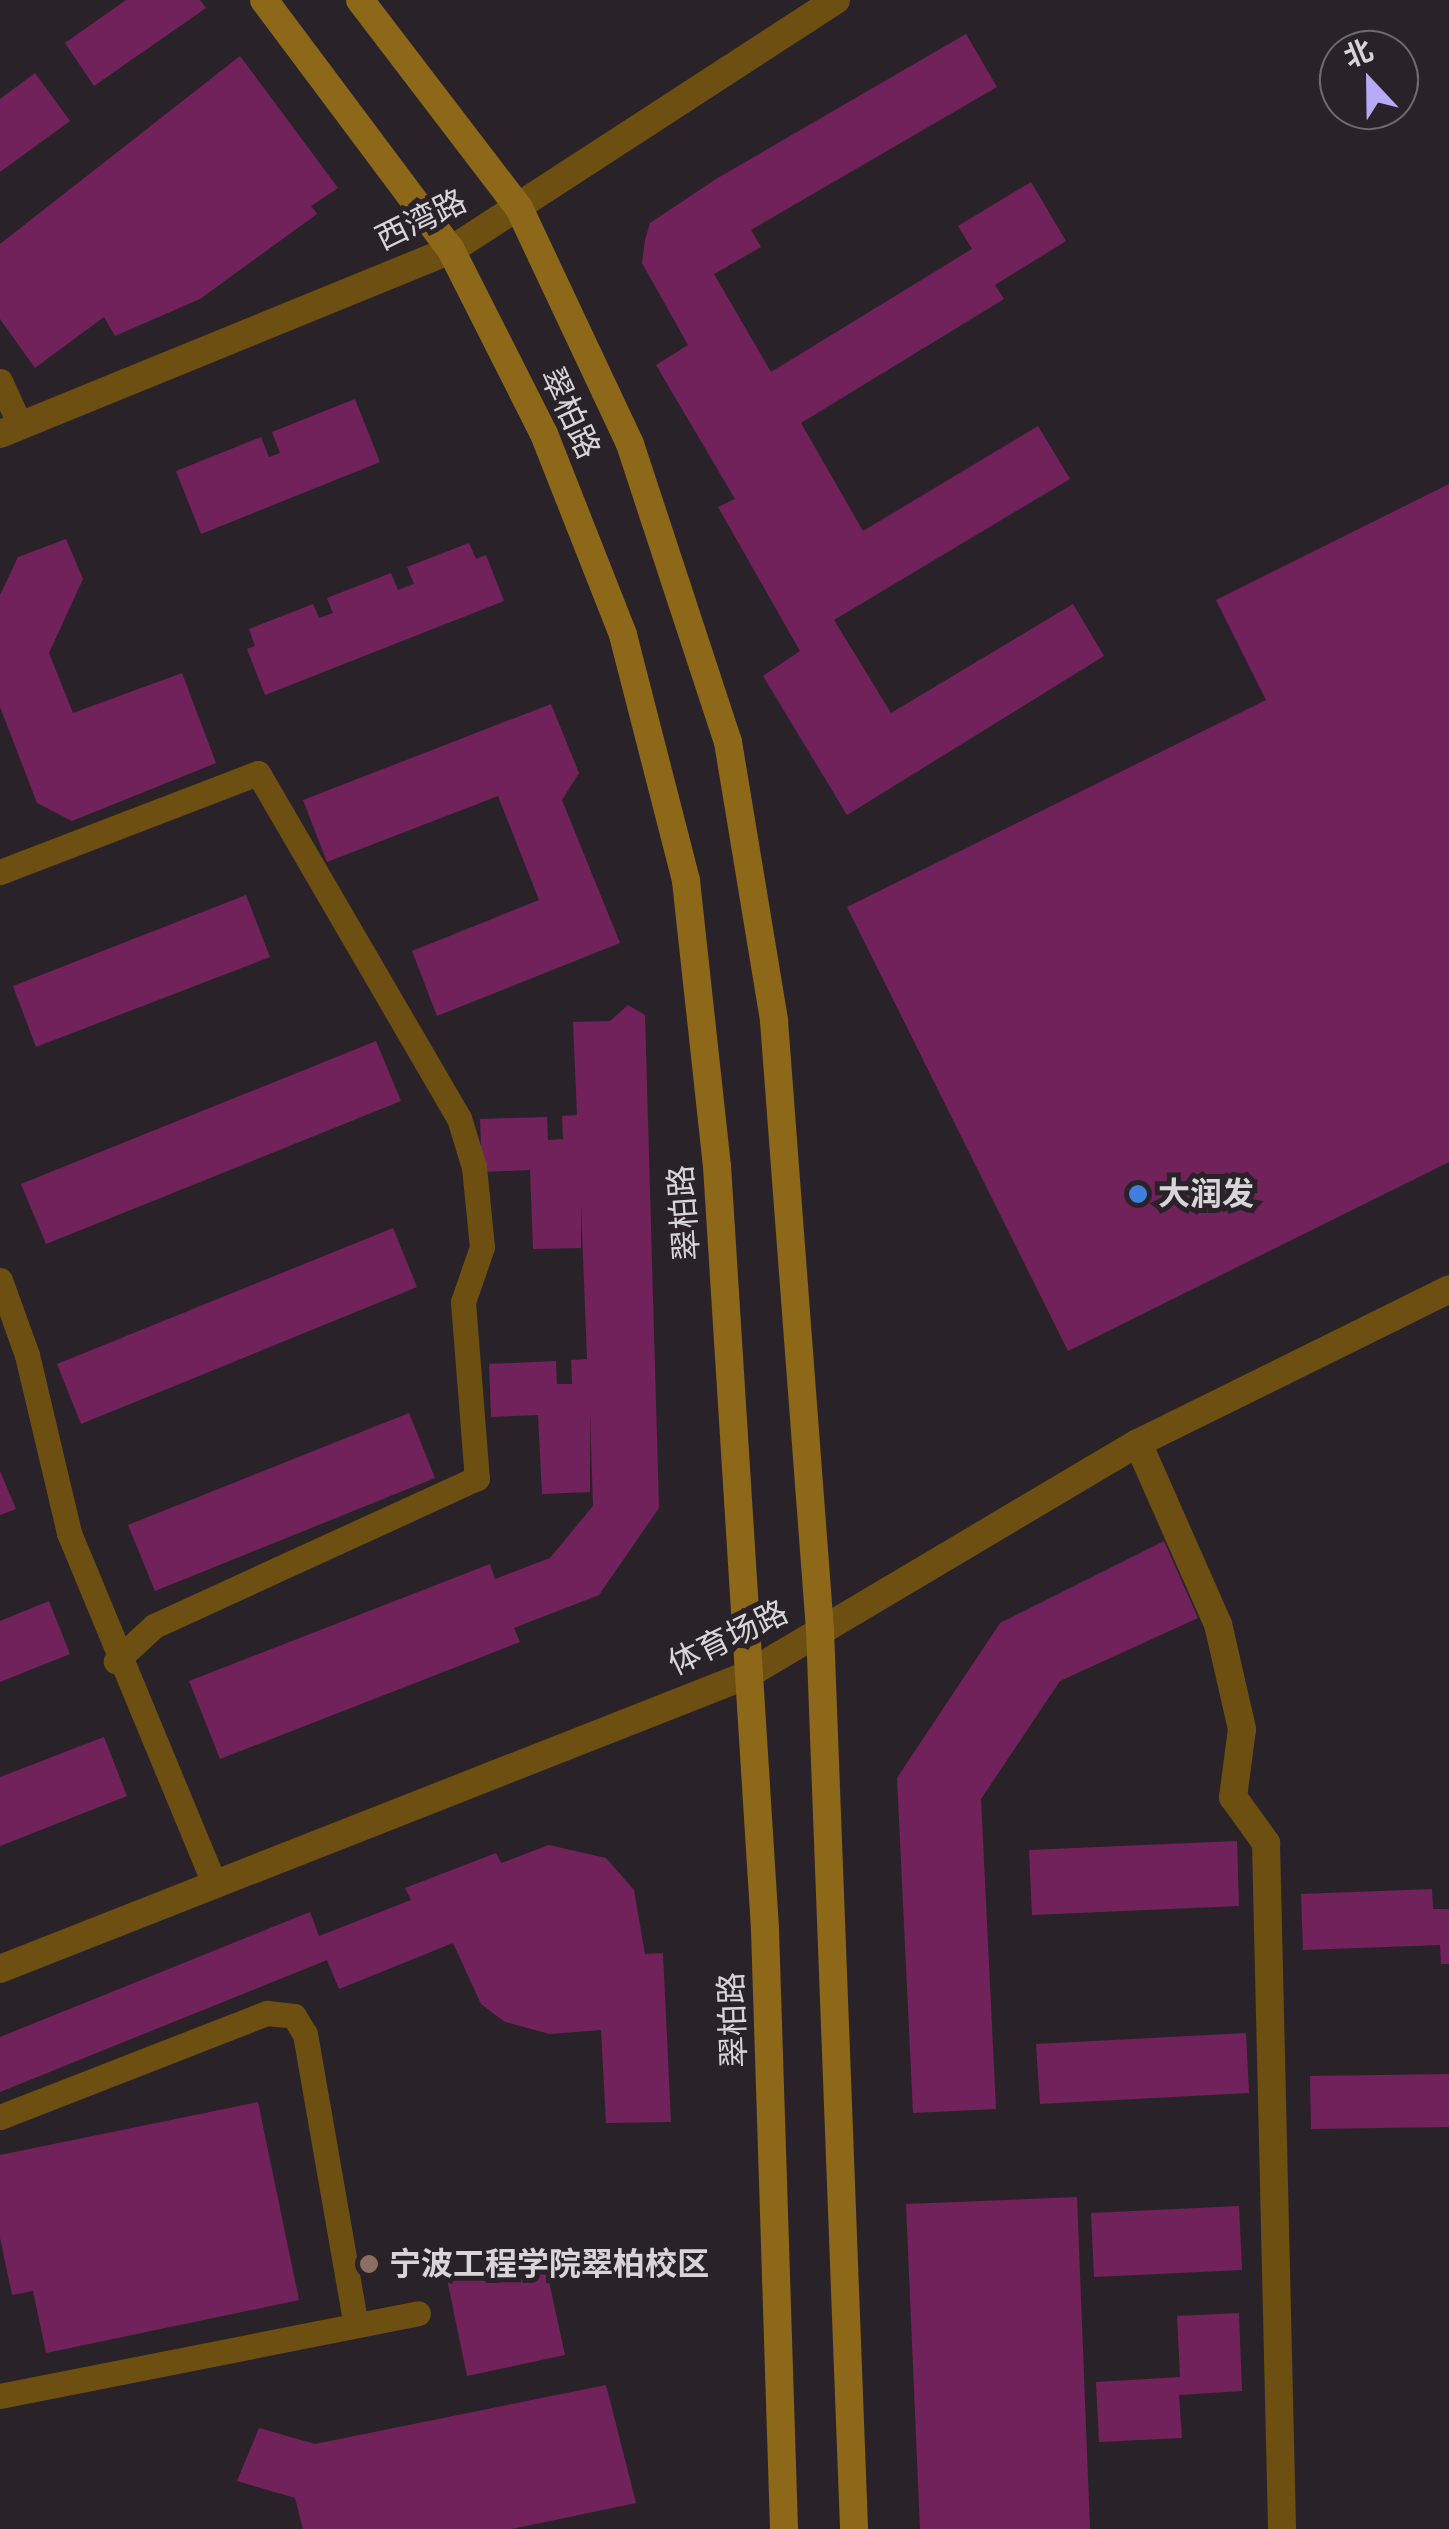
<!DOCTYPE html>
<meta charset="utf-8">
<style>
body{margin:0}
#map{position:relative;width:1449px;height:2529px;overflow:hidden;background:#292329;font-family:"Libre Baskerville","Noto Sans SC",serif}
div>[style]{position:absolute}
.building>*{inset:0;background:#71225a}
.service>*{height:25px;margin:-12.5px;padding:0 12.5px;transform-origin:12.5px;border-radius:12.5px;background:#6d4f11}
.minor>*{height:28px;margin:-14px;padding:0 14px;transform-origin:14px;border-radius:14px;background:#6d4f11}
.secondary>*{height:28px;margin:-14px;padding:0 14px;transform-origin:14px;border-radius:14px;background:#8e6819}
.dots>*{width:28px;height:28px;translate:-50% -50%;box-sizing:border-box;border:5px solid #292329;border-radius:50%}
span{translate:-50% -50%;white-space:nowrap;text-align:center;line-height:1.15;-webkit-text-stroke:10px #292329;paint-order:stroke}
.street-label{font-size:32px;color:#d8d5d9}
.poi-label{font-size:32px;color:#d8d5d9;font-weight:700}
.left{translate:0 -50%;text-align:left}
.north{position:absolute;left:1319px;top:30px;width:100px;height:100px;box-sizing:border-box;background:#292329;border:2px solid #6f6a6f;border-radius:50%;rotate:338deg;font-size:28px;font-weight:700;line-height:40px;text-align:center;color:#d8d5d9}
.north::after{content:'';display:block;margin:auto;width:35px;height:45px;background:#b7abf8;clip-path:polygon(50% 0,100% 100%,50% 72%,0 100%)}
</style>
<div id="map">
<div class="building">
<i style="clip-path:polygon(126px 0,200px 0,206px 8px,94px 86px,65px 43px)"></i>
<i style="clip-path:polygon(966px 34px,997px 87px,751px 230px,761px 247px,714px 274px,771px 372px,972px 249px,958px 226px,1031px 182px,1066px 241px,995px 285px,1004px 299px,801px 423px,863px 531px,1038px 426px,1070px 479px,834px 620px,891px 713px,1073px 604px,1104px 656px,847px 815px,763px 676px,800px 651px,718px 507px,735px 499px,656px 365px,688px 345px,642px 263px,645px 240px,650px 223px,716px 179px)"></i>
<i style="clip-path:polygon(240px 56px,338px 188px,311px 206px,317px 214px,200px 299px,115px 336px,104px 317px,35px 368px,0 319px,0 244px)"></i>
<i style="clip-path:polygon(35px 73px,70px 121px,0 172px,0 99px)"></i>
<i style="clip-path:polygon(355px 399px,380px 462px,201px 534px,176px 471px,261px 437px,269px 457px,280px 453px,272px 432px)"></i>
<i style="clip-path:polygon(1449px 484px,1449px 1162px,1068px 1351px,847px 907px,1266px 700px,1216px 600px)"></i>
<i style="clip-path:polygon(66px 539px,83px 579px,49px 653px,73px 713px,182px 673px,216px 763px,72px 821px,37px 803px,0 707px,0 595px,18px 557px)"></i>
<i style="clip-path:polygon(469px 543px,476px 559px,486px 555px,504px 601px,265px 695px,247px 649px,255px 646px,249px 629px,313px 604px,319px 618px,333px 613px,327px 598px,391px 573px,398px 590px,414px 584px,407px 567px)"></i>
<i style="clip-path:polygon(551px 704px,579px 773px,562px 800px,620px 943px,437px 1016px,412px 951px,539px 900px,498px 796px,327px 862px,303px 800px)"></i>
<i style="clip-path:polygon(246px 895px,270px 957px,36px 1047px,13px 986px)"></i>
<i style="clip-path:polygon(628px 1005px,645px 1015px,659px 1508px,599px 1595px,514px 1628px,520px 1642px,220px 1759px,189px 1681px,490px 1564px,495px 1579px,550px 1558px,593px 1506px,590px 1412px,590px 1492px,542px 1494px,538px 1415px,491px 1417px,489px 1364px,556px 1361px,557px 1384px,572px 1384px,571px 1360px,587px 1359px,581px 1205px,581px 1248px,533px 1249px,530px 1170px,482px 1172px,480px 1119px,547px 1117px,548px 1140px,563px 1139px,562px 1116px,577px 1115px,573px 1022px,610px 1021px)"></i>
<i style="clip-path:polygon(376px 1041px,401px 1101px,46px 1244px,21px 1184px)"></i>
<i style="clip-path:polygon(393px 1228px,417px 1287px,81px 1424px,57px 1364px)"></i>
<i style="clip-path:polygon(409px 1413px,435px 1478px,155px 1591px,128px 1525px)"></i>
<i style="clip-path:polygon(0 1471px,16px 1509px,0 1515px)"></i>
<i style="clip-path:polygon(1164px 1541px,1198px 1618px,1060px 1681px,981px 1799px,996px 2109px,913px 2113px,897px 1778px,1000px 1623px)"></i>
<i style="clip-path:polygon(49px 1601px,70px 1654px,0 1682px,0 1621px)"></i>
<i style="clip-path:polygon(104px 1737px,127px 1796px,0 1846px,0 1777px)"></i>
<i style="clip-path:polygon(1237px 1841px,1239px 1906px,1032px 1915px,1029px 1850px)"></i>
<i style="clip-path:polygon(549px 1845px,606px 1858px,634px 1890px,645px 1954px,663px 1953px,671px 2122px,606px 2123px,601px 2030px,550px 2034px,505px 2022px,481px 2004px,453px 1943px,339px 1989px,327px 1960px,0 2092px,0 2037px,310px 1912px,319px 1936px,411px 1900px,405px 1888px,496px 1853px,501px 1863px)"></i>
<i style="clip-path:polygon(1432px 1889px,1433px 1909px,1449px 1909px,1449px 1964px,1441px 1964px,1440px 1945px,1303px 1950px,1301px 1894px)"></i>
<i style="clip-path:polygon(1246px 2033px,1249px 2093px,1040px 2104px,1036px 2044px)"></i>
<i style="clip-path:polygon(1449px 2074px,1449px 2127px,1311px 2129px,1310px 2076px)"></i>
<i style="clip-path:polygon(258px 2102px,299px 2300px,46px 2353px,33px 2291px,12px 2295px,0 2238px,0 2155px)"></i>
<i style="clip-path:polygon(1077px 2197px,1090px 2529px,920px 2529px,906px 2204px)"></i>
<i style="clip-path:polygon(1239px 2206px,1242px 2270px,1094px 2277px,1091px 2213px)"></i>
<i style="clip-path:polygon(544px 2259px,565px 2355px,467px 2376px,447px 2279px)"></i>
<i style="clip-path:polygon(1239px 2313px,1242px 2391px,1179px 2395px,1182px 2438px,1099px 2442px,1096px 2382px,1180px 2377px,1177px 2316px)"></i>
<i style="clip-path:polygon(606px 2385px,636px 2503px,512px 2529px,303px 2529px,295px 2498px,237px 2481px,259px 2428px,315px 2444px)"></i>
</div>
<div class="service">
<i style="left:0;top:381px;width:48px;rotate:65.6deg"></i>
<i style="left:0;top:872px;width:276px;rotate:-21deg"></i>
<i style="left:258px;top:773px;width:399px;rotate:59.8deg"></i>
<i style="left:459px;top:1118px;width:51px;rotate:73deg"></i>
<i style="left:474px;top:1167px;width:80px;rotate:84.3deg"></i>
<i style="left:482px;top:1247px;width:58px;rotate:109.1deg"></i>
<i style="left:463px;top:1302px;width:177px;rotate:85.5deg"></i>
<i style="left:477px;top:1478px;width:355px;rotate:155.4deg"></i>
<i style="left:154px;top:1626px;width:52px;rotate:137.4deg"></i>
<i style="left:0;top:1280px;width:80px;rotate:70.2deg"></i>
<i style="left:27px;top:1355px;width:183px;rotate:76.7deg"></i>
<i style="left:69px;top:1533px;width:381px;rotate:67.5deg"></i>
<i style="left:0;top:2117px;width:287px;rotate:-21.3deg"></i>
<i style="left:267px;top:2013px;width:27px;rotate:6deg"></i>
<i style="left:294px;top:2016px;width:21px;rotate:59deg"></i>
<i style="left:305px;top:2034px;width:295px;rotate:80.1deg"></i>
<i style="left:0;top:2396px;width:426px;rotate:-11.2deg"></i>
</div>
<div class="minor">
<i style="left:0;top:434px;width:487px;rotate:-22.2deg"></i>
<i style="left:451px;top:250px;width:459px;rotate:-33deg"></i>
<i style="left:1138px;top:1443px;width:198px;rotate:66.2deg"></i>
<i style="left:1218px;top:1624px;width:108px;rotate:77.1deg"></i>
<i style="left:1242px;top:1729px;width:69px;rotate:97.5deg"></i>
<i style="left:1233px;top:1797px;width:57px;rotate:54.3deg"></i>
<i style="left:1266px;top:1843px;width:686px;rotate:88.66deg"></i>
<i style="left:0;top:1969px;width:801px;rotate:-21.47deg"></i>
<i style="left:745px;top:1676px;width:457px;rotate:-30.7deg"></i>
<i style="left:1138px;top:1443px;width:347px;rotate:-26.3deg"></i>
</div>
<div class="secondary">
<i style="left:264px;top:0;width:312px;rotate:53.2deg"></i>
<i style="left:451px;top:250px;width:206px;rotate:63.2deg"></i>
<i style="left:544px;top:434px;width:216px;rotate:68.5deg"></i>
<i style="left:623px;top:635px;width:254px;rotate:75.6deg"></i>
<i style="left:686px;top:881px;width:287px;rotate:83.8deg"></i>
<i style="left:717px;top:1166px;width:766px;rotate:86.4deg"></i>
<i style="left:765px;top:1930px;width:599px;rotate:88.18deg"></i>
<i style="left:360px;top:0;width:262px;rotate:52.6deg"></i>
<i style="left:519px;top:208px;width:261px;rotate:64.8deg"></i>
<i style="left:630px;top:444px;width:314px;rotate:71.8deg"></i>
<i style="left:728px;top:742px;width:283px;rotate:80.6deg"></i>
<i style="left:774px;top:1021px;width:611px;rotate:85.68deg"></i>
<i style="left:820px;top:1630px;width:900px;rotate:87.83deg"></i>
</div>
<div class="dots">
<i style="left:1138px;top:1194px;background:#3f7fe0"></i>
<i style="left:369px;top:2264px;background:#8d6e63"></i>
</div>
<div class="street-label">
<span style="left:421px;top:220px;rotate:-26deg">西湾路</span>
<span style="left:570px;top:413px;rotate:65deg">翠柏路</span>
<span style="left:684px;top:1213px;rotate:-94deg">翠柏路</span>
<span style="left:728px;top:1638px;rotate:-26deg">体育场路</span>
<span style="left:733px;top:2020px;rotate:-92deg">翠柏路</span>
</div>
<div class="poi-label">
<span class="left" style="left:1158px;top:1194px">大润发</span>
<span class="left" style="left:389px;top:2264px">宁波工程学院翠柏校区</span>
</div>
<div class="north">北</div>
</div>
